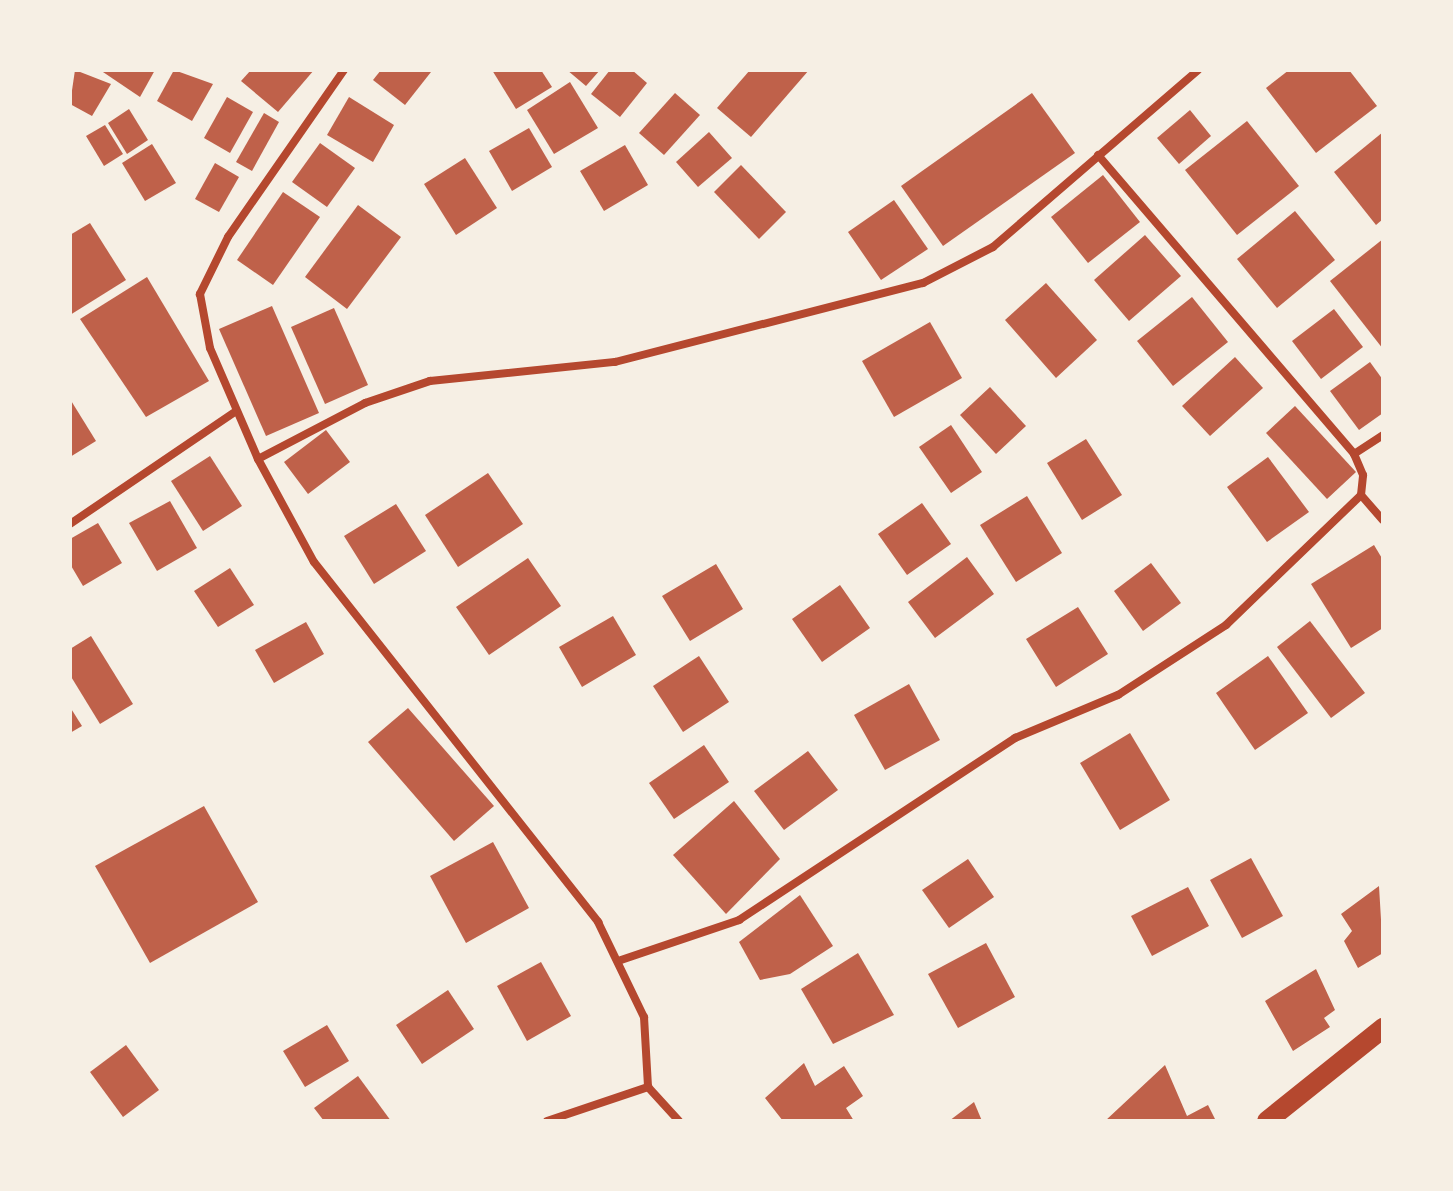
<!DOCTYPE html>
<style>
body{margin:0}
#map{position:relative;width:1453px;height:1191px;overflow:hidden;background:#f6efe4;font-family:"PT Sans",sans-serif}
div>[style]{position:absolute}
.building>*{inset:0;background:#bf614a}
.minor>*{height:8px;margin:-4px;padding:0 4px;transform-origin:4px;border-radius:4px;background:#b5482f}
.primary>*{height:20px;margin:-10px;padding:0 10px;transform-origin:10px;border-radius:10px;background:#b5482f}
span{translate:-50% -50%;white-space:nowrap;text-align:center;line-height:1.15;-webkit-text-stroke:7px #f6efe4;paint-order:stroke}
.frame{position:absolute;inset:0;border:72px solid #f6efe4;pointer-events:none}
</style>
<div id="map">
<div class="building">
<i style="clip-path:polygon(75px 70px,111px 84px,92px 116px,70px 104px)"></i>
<i style="clip-path:polygon(100px 70px,155px 70px,140px 97px)"></i>
<i style="clip-path:polygon(174px 70px,213px 84px,192px 121px,157px 101px)"></i>
<i style="clip-path:polygon(251px 70px,314px 70px,278px 112px,241px 81px)"></i>
<i style="clip-path:polygon(381px 70px,428px 70px,431px 72px,405px 105px,373px 80px)"></i>
<i style="clip-path:polygon(492px 70px,541px 70px,552px 87px,516px 109px)"></i>
<i style="clip-path:polygon(567px 70px,600px 70px,586px 86px)"></i>
<i style="clip-path:polygon(610px 70px,632px 70px,647px 83px,620px 117px,591px 94px)"></i>
<i style="clip-path:polygon(750px 70px,809px 70px,751px 137px,717px 108px)"></i>
<i style="clip-path:polygon(1289px 70px,1349px 70px,1377px 106px,1316px 153px,1266px 88px)"></i>
<i style="clip-path:polygon(570px 82px,598px 128px,554px 154px,527px 110px)"></i>
<i style="clip-path:polygon(675px 93px,700px 115px,664px 155px,639px 133px)"></i>
<i style="clip-path:polygon(1032px 93px,1075px 153px,943px 246px,901px 186px)"></i>
<i style="clip-path:polygon(227px 97px,253px 112px,230px 153px,204px 138px)"></i>
<i style="clip-path:polygon(349px 97px,394px 125px,373px 162px,327px 135px)"></i>
<i style="clip-path:polygon(129px 109px,148px 140px,127px 154px,108px 123px)"></i>
<i style="clip-path:polygon(1190px 110px,1211px 136px,1179px 164px,1157px 138px)"></i>
<i style="clip-path:polygon(264px 113px,279px 122px,252px 171px,236px 162px)"></i>
<i style="clip-path:polygon(1247px 121px,1299px 186px,1237px 235px,1185px 170px)"></i>
<i style="clip-path:polygon(105px 125px,123px 154px,104px 166px,86px 136px)"></i>
<i style="clip-path:polygon(529px 128px,552px 167px,512px 191px,489px 151px)"></i>
<i style="clip-path:polygon(709px 132px,732px 158px,698px 187px,676px 162px)"></i>
<i style="clip-path:polygon(1383px 132px,1383px 219px,1376px 225px,1334px 172px)"></i>
<i style="clip-path:polygon(320px 143px,355px 168px,327px 207px,292px 182px)"></i>
<i style="clip-path:polygon(152px 144px,176px 183px,145px 201px,122px 163px)"></i>
<i style="clip-path:polygon(625px 145px,648px 185px,604px 211px,580px 171px)"></i>
<i style="clip-path:polygon(465px 158px,497px 208px,456px 235px,424px 184px)"></i>
<i style="clip-path:polygon(215px 163px,239px 177px,219px 212px,195px 199px)"></i>
<i style="clip-path:polygon(741px 165px,786px 212px,759px 239px,714px 192px)"></i>
<i style="clip-path:polygon(1103px 175px,1140px 222px,1088px 263px,1051px 217px)"></i>
<i style="clip-path:polygon(283px 192px,320px 217px,273px 285px,237px 260px)"></i>
<i style="clip-path:polygon(894px 200px,928px 249px,881px 280px,848px 232px)"></i>
<i style="clip-path:polygon(358px 205px,401px 237px,347px 309px,305px 277px)"></i>
<i style="clip-path:polygon(1295px 211px,1335px 260px,1277px 308px,1237px 259px)"></i>
<i style="clip-path:polygon(90px 223px,126px 280px,70px 315px,70px 235px)"></i>
<i style="clip-path:polygon(1145px 235px,1181px 276px,1129px 321px,1094px 280px)"></i>
<i style="clip-path:polygon(1383px 239px,1383px 349px,1330px 281px)"></i>
<i style="clip-path:polygon(147px 277px,209px 381px,146px 417px,80px 319px)"></i>
<i style="clip-path:polygon(1046px 283px,1097px 340px,1056px 378px,1005px 320px)"></i>
<i style="clip-path:polygon(1192px 297px,1228px 342px,1173px 386px,1137px 341px)"></i>
<i style="clip-path:polygon(272px 306px,319px 413px,266px 436px,219px 329px)"></i>
<i style="clip-path:polygon(334px 308px,368px 385px,325px 404px,291px 327px)"></i>
<i style="clip-path:polygon(1334px 309px,1363px 347px,1321px 379px,1292px 341px)"></i>
<i style="clip-path:polygon(930px 322px,962px 378px,894px 417px,862px 361px)"></i>
<i style="clip-path:polygon(1235px 357px,1263px 388px,1210px 436px,1182px 406px)"></i>
<i style="clip-path:polygon(1370px 362px,1383px 380px,1383px 413px,1359px 430px,1330px 391px)"></i>
<i style="clip-path:polygon(990px 387px,1026px 426px,996px 454px,960px 415px)"></i>
<i style="clip-path:polygon(70px 399px,96px 441px,70px 457px)"></i>
<i style="clip-path:polygon(1295px 406px,1356px 472px,1327px 499px,1266px 433px)"></i>
<i style="clip-path:polygon(951px 425px,982px 472px,951px 493px,919px 447px)"></i>
<i style="clip-path:polygon(326px 430px,350px 462px,308px 494px,284px 462px)"></i>
<i style="clip-path:polygon(1086px 439px,1122px 495px,1082px 520px,1047px 463px)"></i>
<i style="clip-path:polygon(210px 456px,242px 506px,203px 531px,171px 481px)"></i>
<i style="clip-path:polygon(1268px 457px,1309px 512px,1267px 542px,1227px 487px)"></i>
<i style="clip-path:polygon(488px 473px,523px 524px,458px 567px,425px 515px)"></i>
<i style="clip-path:polygon(1027px 496px,1062px 553px,1016px 582px,980px 525px)"></i>
<i style="clip-path:polygon(170px 501px,197px 548px,157px 571px,129px 523px)"></i>
<i style="clip-path:polygon(922px 503px,951px 544px,907px 575px,878px 534px)"></i>
<i style="clip-path:polygon(396px 504px,426px 551px,374px 584px,344px 536px)"></i>
<i style="clip-path:polygon(98px 523px,122px 563px,83px 586px,70px 564px,70px 539px)"></i>
<i style="clip-path:polygon(1374px 545px,1383px 560px,1383px 628px,1351px 648px,1311px 584px)"></i>
<i style="clip-path:polygon(967px 557px,994px 594px,935px 638px,908px 602px)"></i>
<i style="clip-path:polygon(528px 558px,561px 606px,489px 655px,456px 607px)"></i>
<i style="clip-path:polygon(1151px 563px,1181px 603px,1143px 631px,1114px 591px)"></i>
<i style="clip-path:polygon(716px 564px,743px 609px,690px 641px,662px 596px)"></i>
<i style="clip-path:polygon(230px 568px,254px 605px,218px 627px,194px 591px)"></i>
<i style="clip-path:polygon(840px 585px,870px 628px,822px 662px,792px 619px)"></i>
<i style="clip-path:polygon(1078px 607px,1108px 654px,1056px 687px,1026px 639px)"></i>
<i style="clip-path:polygon(613px 616px,636px 655px,582px 687px,559px 647px)"></i>
<i style="clip-path:polygon(1310px 621px,1365px 693px,1331px 718px,1277px 647px)"></i>
<i style="clip-path:polygon(306px 622px,324px 654px,274px 683px,255px 650px)"></i>
<i style="clip-path:polygon(91px 636px,133px 704px,100px 724px,70px 675px,70px 649px)"></i>
<i style="clip-path:polygon(699px 656px,729px 702px,683px 732px,653px 686px)"></i>
<i style="clip-path:polygon(1268px 656px,1308px 713px,1255px 750px,1216px 693px)"></i>
<i style="clip-path:polygon(909px 684px,940px 740px,885px 770px,854px 715px)"></i>
<i style="clip-path:polygon(70px 707px,82px 726px,70px 733px)"></i>
<i style="clip-path:polygon(408px 708px,494px 806px,454px 841px,368px 742px)"></i>
<i style="clip-path:polygon(1130px 733px,1170px 800px,1120px 830px,1080px 763px)"></i>
<i style="clip-path:polygon(704px 745px,729px 782px,674px 819px,649px 783px)"></i>
<i style="clip-path:polygon(808px 751px,838px 790px,784px 830px,754px 791px)"></i>
<i style="clip-path:polygon(734px 801px,780px 859px,726px 914px,673px 855px)"></i>
<i style="clip-path:polygon(204px 806px,258px 902px,150px 963px,95px 866px)"></i>
<i style="clip-path:polygon(493px 842px,529px 908px,466px 943px,430px 876px)"></i>
<i style="clip-path:polygon(1251px 858px,1283px 916px,1242px 938px,1210px 880px)"></i>
<i style="clip-path:polygon(968px 859px,994px 897px,949px 928px,922px 890px)"></i>
<i style="clip-path:polygon(1379px 886px,1383px 953px,1358px 968px,1344px 941px,1352px 931px,1341px 914px)"></i>
<i style="clip-path:polygon(1188px 887px,1209px 926px,1152px 956px,1131px 916px)"></i>
<i style="clip-path:polygon(800px 895px,833px 946px,790px 974px,760px 980px,739px 942px)"></i>
<i style="clip-path:polygon(986px 943px,1015px 997px,958px 1028px,928px 974px)"></i>
<i style="clip-path:polygon(858px 953px,894px 1015px,833px 1044px,801px 989px)"></i>
<i style="clip-path:polygon(541px 962px,571px 1016px,527px 1041px,497px 986px)"></i>
<i style="clip-path:polygon(1316px 969px,1335px 1010px,1324px 1018px,1330px 1027px,1293px 1051px,1265px 1001px)"></i>
<i style="clip-path:polygon(448px 990px,474px 1029px,422px 1064px,396px 1025px)"></i>
<i style="clip-path:polygon(327px 1025px,349px 1061px,305px 1087px,283px 1051px)"></i>
<i style="clip-path:polygon(126px 1045px,159px 1090px,123px 1117px,90px 1072px)"></i>
<i style="clip-path:polygon(804px 1063px,815px 1086px,844px 1066px,863px 1096px,846px 1108px,854px 1121px,783px 1121px,765px 1098px)"></i>
<i style="clip-path:polygon(1165px 1065px,1187px 1116px,1208px 1105px,1216px 1121px,1105px 1121px)"></i>
<i style="clip-path:polygon(358px 1076px,391px 1121px,324px 1121px,314px 1108px)"></i>
<i style="clip-path:polygon(974px 1102px,982px 1121px,949px 1121px)"></i>
</div>
<div class="minor">
<i style="left:344px;top:70px;width:203px;rotate:124.8deg"></i>
<i style="left:228px;top:237px;width:64px;rotate:116.2deg"></i>
<i style="left:200px;top:294px;width:55px;rotate:79.5deg"></i>
<i style="left:210px;top:348px;width:121px;rotate:66.6deg"></i>
<i style="left:258px;top:459px;width:117px;rotate:61.5deg"></i>
<i style="left:314px;top:562px;width:459px;rotate:51.7deg"></i>
<i style="left:598px;top:922px;width:106px;rotate:64.2deg"></i>
<i style="left:644px;top:1017px;width:70px;rotate:86.7deg"></i>
<i style="left:1098px;top:155px;width:394px;rotate:49.4deg"></i>
<i style="left:258px;top:459px;width:121px;rotate:-27.6deg"></i>
<i style="left:365px;top:403px;width:69px;rotate:-18.7deg"></i>
<i style="left:430px;top:381px;width:186px;rotate:-5.9deg"></i>
<i style="left:615px;top:362px;width:318px;rotate:-14.4deg"></i>
<i style="left:923px;top:283px;width:79px;rotate:-27.2deg"></i>
<i style="left:993px;top:247px;width:271px;rotate:-40.8deg"></i>
<i style="left:1361px;top:495px;width:33px;rotate:49deg"></i>
<i style="left:70px;top:524px;width:201px;rotate:-34.2deg"></i>
<i style="left:621px;top:960px;width:125px;rotate:-18.7deg"></i>
<i style="left:739px;top:920px;width:331px;rotate:-33.4deg"></i>
<i style="left:1015px;top:738px;width:112px;rotate:-22.7deg"></i>
<i style="left:1118px;top:695px;width:129px;rotate:-32.9deg"></i>
<i style="left:1226px;top:625px;width:187px;rotate:-43.9deg"></i>
<i style="left:1361px;top:495px;width:20px;rotate:-84deg"></i>
<i style="left:1363px;top:475px;width:23px;rotate:-113deg"></i>
<i style="left:1354px;top:454px;width:35px;rotate:-33deg"></i>
<i style="left:648px;top:1087px;width:46px;rotate:47.6deg"></i>
<i style="left:547px;top:1121px;width:107px;rotate:-18.6deg"></i>
</div>
<div class="primary">
<i style="left:1267px;top:1121px;width:149px;rotate:-38.7deg"></i>
</div>
<div class="frame"></div>
</div>
